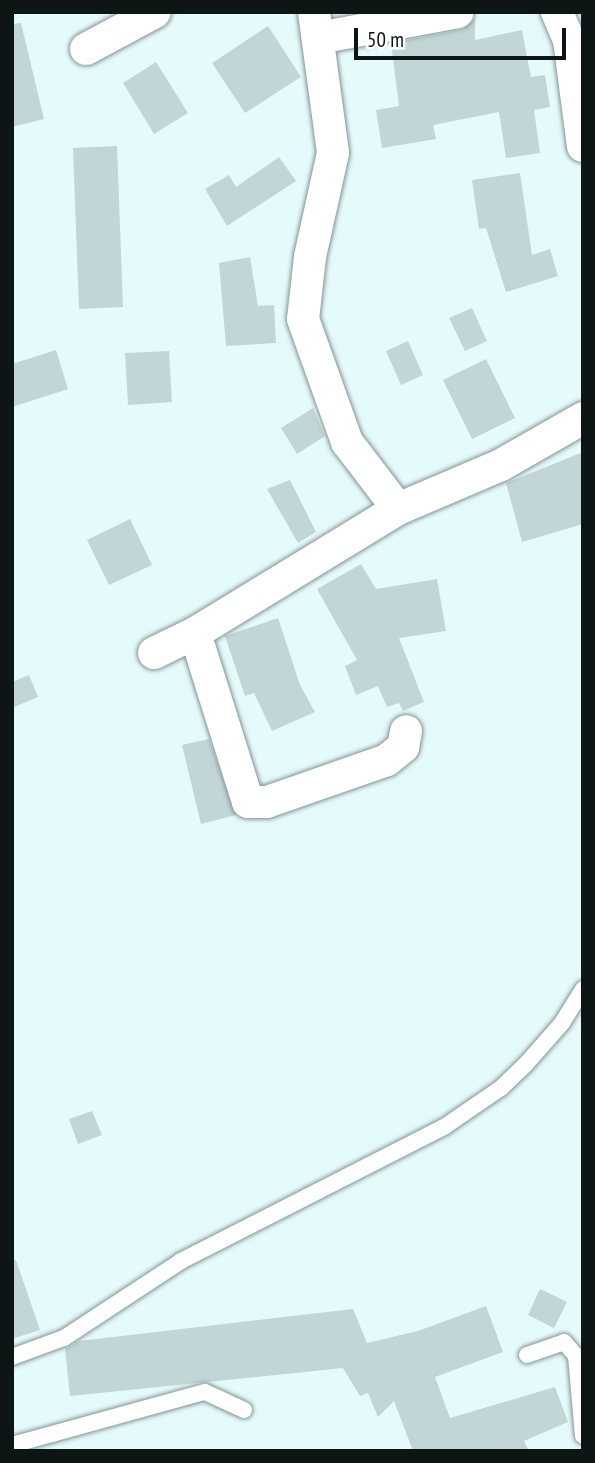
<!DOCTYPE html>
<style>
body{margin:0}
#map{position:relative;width:595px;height:1463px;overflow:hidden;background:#e5fafb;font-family:"PT Sans Narrow",sans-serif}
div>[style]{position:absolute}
.building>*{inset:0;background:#c2d6d7}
.roads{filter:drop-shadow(0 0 2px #829495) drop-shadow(0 0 2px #829495)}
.service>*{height:16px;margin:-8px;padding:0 8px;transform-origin:8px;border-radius:8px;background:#fff}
.minor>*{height:32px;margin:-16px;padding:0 16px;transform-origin:16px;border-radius:16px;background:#fff}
span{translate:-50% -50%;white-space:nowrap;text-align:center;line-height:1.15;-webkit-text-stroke:5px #fff;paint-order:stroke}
.frame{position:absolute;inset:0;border:14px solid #0e1515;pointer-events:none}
.scale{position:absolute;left:354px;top:28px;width:212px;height:32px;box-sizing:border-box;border:4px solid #0e1515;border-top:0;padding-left:9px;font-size:21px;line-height:24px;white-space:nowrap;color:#0e1515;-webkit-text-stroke:5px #fff;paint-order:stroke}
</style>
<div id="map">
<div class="building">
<i style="clip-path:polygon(475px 19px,475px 40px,522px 30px,531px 77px,545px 75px,550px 107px,534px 110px,540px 153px,506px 158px,499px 112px,433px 125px,436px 139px,382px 148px,376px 110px,399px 106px,391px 43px,461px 30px)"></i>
<i style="clip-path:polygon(21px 23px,44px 119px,12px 127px,12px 24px)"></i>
<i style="clip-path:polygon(268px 26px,301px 77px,245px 113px,212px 63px)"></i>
<i style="clip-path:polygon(156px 62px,188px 113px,154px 134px,123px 83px)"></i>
<i style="clip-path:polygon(117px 146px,123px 307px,79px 309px,73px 148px)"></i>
<i style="clip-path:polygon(279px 157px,296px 181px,227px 226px,205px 189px,229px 175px,236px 187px)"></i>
<i style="clip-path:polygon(520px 173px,532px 255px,550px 249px,558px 276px,506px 292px,486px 228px,479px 229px,472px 180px)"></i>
<i style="clip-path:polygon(250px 257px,258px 306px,274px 305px,276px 343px,226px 346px,219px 263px)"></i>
<i style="clip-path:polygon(472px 308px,487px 341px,465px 351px,449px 318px)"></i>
<i style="clip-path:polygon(408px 341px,423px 375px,401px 385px,386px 351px)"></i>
<i style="clip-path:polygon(56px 350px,68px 389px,12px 407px,12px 364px)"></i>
<i style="clip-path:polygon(169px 351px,172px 402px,128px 405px,125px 353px)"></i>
<i style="clip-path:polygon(486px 359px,515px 418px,472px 439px,443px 380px)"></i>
<i style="clip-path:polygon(313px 408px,325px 436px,297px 454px,281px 428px)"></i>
<i style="clip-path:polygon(583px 452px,583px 524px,522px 542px,506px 483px)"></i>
<i style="clip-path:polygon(290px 480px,316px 532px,298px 543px,267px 489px)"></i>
<i style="clip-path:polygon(130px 519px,152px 565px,109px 585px,87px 540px)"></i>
<i style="clip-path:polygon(361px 564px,376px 589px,437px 579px,446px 631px,399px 638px,424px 702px,403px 711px,399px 703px,387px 707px,378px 686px,356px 695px,345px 666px,357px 660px,317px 589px)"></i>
<i style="clip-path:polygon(278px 618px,300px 685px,315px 712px,272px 731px,254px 693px,245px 696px,225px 636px)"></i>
<i style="clip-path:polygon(29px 675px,38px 697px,12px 708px,12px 682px)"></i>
<i style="clip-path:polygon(209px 739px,236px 815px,201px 824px,182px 745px)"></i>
<i style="clip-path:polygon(92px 1111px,102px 1135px,78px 1144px,69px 1119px)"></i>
<i style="clip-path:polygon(16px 1260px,40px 1330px,12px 1339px,12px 1261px)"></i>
<i style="clip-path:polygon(540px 1289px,567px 1302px,554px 1328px,528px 1315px)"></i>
<i style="clip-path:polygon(486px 1306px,503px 1352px,435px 1377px,450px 1418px,555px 1387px,568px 1422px,524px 1441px,529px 1451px,413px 1451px,394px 1401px,378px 1417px,368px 1393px,360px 1396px,343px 1368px,70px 1396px,65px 1349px,79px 1341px,353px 1309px,367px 1343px,418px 1331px)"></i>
</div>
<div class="roads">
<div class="service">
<i style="left:527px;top:1355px;width:39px;rotate:-19deg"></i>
<i style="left:564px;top:1342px;width:18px;rotate:49deg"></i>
<i style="left:576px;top:1356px;width:80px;rotate:85deg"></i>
<i style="left:12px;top:1357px;width:55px;rotate:-20.1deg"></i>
<i style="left:64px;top:1338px;width:140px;rotate:-33.3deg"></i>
<i style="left:181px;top:1261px;width:295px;rotate:-27deg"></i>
<i style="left:444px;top:1127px;width:69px;rotate:-34.4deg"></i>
<i style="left:501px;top:1088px;width:35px;rotate:-44deg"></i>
<i style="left:526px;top:1064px;width:55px;rotate:-48.7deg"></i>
<i style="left:562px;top:1023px;width:40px;rotate:-58deg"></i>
<i style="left:12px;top:1445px;width:200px;rotate:-15.4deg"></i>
<i style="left:205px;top:1392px;width:43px;rotate:24.8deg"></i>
</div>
<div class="minor">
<i style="left:314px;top:12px;width:142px;rotate:82.3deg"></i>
<i style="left:333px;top:153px;width:107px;rotate:102.5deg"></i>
<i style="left:310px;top:257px;width:62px;rotate:96.4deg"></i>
<i style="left:303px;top:319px;width:131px;rotate:70.3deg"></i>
<i style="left:347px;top:442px;width:84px;rotate:52.7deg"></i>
<i style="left:557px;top:12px;width:30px;rotate:67deg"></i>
<i style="left:569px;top:40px;width:107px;rotate:82.5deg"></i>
<i style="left:318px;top:38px;width:142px;rotate:-10.5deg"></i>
<i style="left:86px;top:49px;width:78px;rotate:-28.2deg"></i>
<i style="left:195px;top:633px;width:177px;rotate:72.6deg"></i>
<i style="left:248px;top:802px;width:19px"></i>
<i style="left:267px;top:802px;width:127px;rotate:-19.3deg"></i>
<i style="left:387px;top:760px;width:21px;rotate:-39deg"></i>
<i style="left:403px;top:747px;width:16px;rotate:-79deg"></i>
<i style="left:154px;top:653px;width:46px;rotate:-26deg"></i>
<i style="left:195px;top:633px;width:238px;rotate:-31.4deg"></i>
<i style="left:398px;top:509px;width:112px;rotate:-23.1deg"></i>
<i style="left:501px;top:465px;width:95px;rotate:-29.8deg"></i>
</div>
</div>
<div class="frame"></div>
<div class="scale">50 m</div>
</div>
